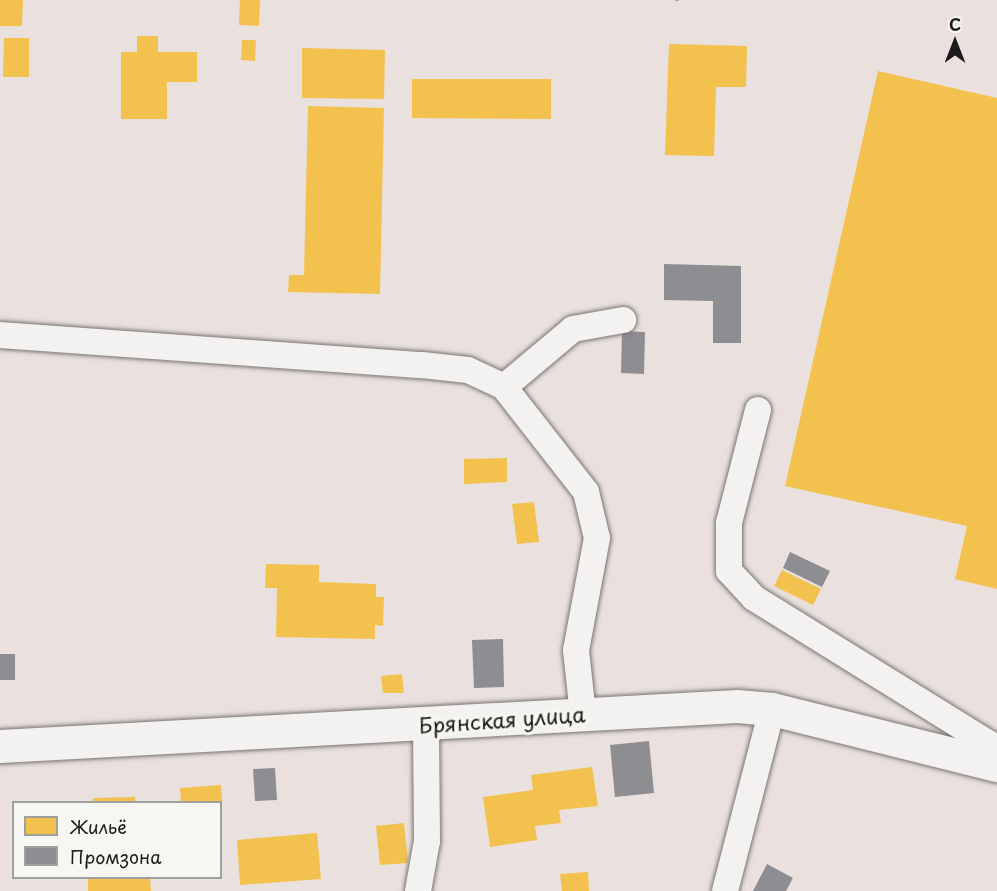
<!DOCTYPE html>
<meta charset="utf-8">
<style>
body{margin:0}
#map{position:relative;width:997px;height:891px;overflow:hidden;background:#eae1de;font-family:"Playpen Sans",sans-serif}
div>[style]{position:absolute}
.homes>*{inset:0;background:#f2c14e}
.industry>*{inset:0;background:#8d8d92}
.path>*{height:4px;margin-top:-2px;transform-origin:0;background:repeating-linear-gradient(90deg,#a9a8a7 0 1.5px,transparent 0 6px)}
.roads{filter:drop-shadow(0 0 2px #797573) drop-shadow(0 0 2px #797573)}
.lane>*{height:26px;margin:-13px;padding:0 13px;transform-origin:13px;border-radius:13px;background:#f3f2f0}
.street>*{height:33px;margin:-16.5px;padding:0 16.5px;transform-origin:16.5px;border-radius:16.5px;background:#f3f2f0}
span{translate:-50% -50%;white-space:nowrap;text-align:center;line-height:1.15;-webkit-text-stroke:6px #f6f6f2;paint-order:stroke}
.street-label{font-size:21px;color:#1c1c1c}
.legend{position:absolute;left:12px;top:801px;width:210px;height:78px;box-sizing:border-box;background:#f6f6f2;border:2px solid #9f9f9c;margin:0;padding:8px 10px;list-style:none;font-size:18px;color:#1c1c1c}
.legend li{display:flex;align-items:center;gap:12px;height:30px}
.legend b{width:30px;border:2px solid #9f9f9c}
.north{position:absolute;left:925px;top:12px;width:60px;height:60px;-webkit-text-stroke:4px #f6f6f2;paint-order:stroke;rotate:0deg;font-size:16px;font-weight:700;line-height:24px;text-align:center;color:#1c1c1c}
.north::after{content:'';display:block;margin:auto;width:21px;height:27px;background:#1c1c1c;clip-path:polygon(50% 0,100% 100%,50% 72%,0 100%)}
</style>
<div id="map">
<div class="homes">
<i style="clip-path:polygon(0 0,23px 0,22px 26px,0 26px)"></i>
<i style="clip-path:polygon(240px 0,260px 0,259px 26px,239px 25px)"></i>
<i style="clip-path:polygon(137px 36px,158px 36px,158px 52px,197px 52px,197px 82px,167px 82px,167px 119px,121px 119px,121px 52px,137px 52px)"></i>
<i style="clip-path:polygon(4px 38px,29px 38px,29px 77px,3px 77px)"></i>
<i style="clip-path:polygon(242px 40px,256px 40px,255px 61px,241px 60px)"></i>
<i style="clip-path:polygon(669px 44px,747px 46px,746px 87px,716px 87px,714px 156px,665px 155px)"></i>
<i style="clip-path:polygon(302px 48px,385px 50px,384px 99px,302px 98px)"></i>
<i style="clip-path:polygon(878px 71px,997px 98px,997px 589px,955px 579px,967px 526px,785px 486px)"></i>
<i style="clip-path:polygon(412px 79px,551px 79px,551px 119px,412px 118px)"></i>
<i style="clip-path:polygon(308px 106px,384px 108px,380px 294px,288px 292px,289px 275px,304px 275px)"></i>
<i style="clip-path:polygon(507px 458px,507px 482px,464px 484px,464px 459px)"></i>
<i style="clip-path:polygon(534px 502px,539px 542px,517px 544px,512px 504px)"></i>
<i style="clip-path:polygon(266px 564px,319px 565px,319px 582px,376px 584px,376px 597px,384px 597px,383px 626px,375px 625px,375px 639px,276px 637px,277px 588px,265px 588px)"></i>
<i style="clip-path:polygon(782px 570px,821px 589px,813px 605px,774px 586px)"></i>
<i style="clip-path:polygon(402px 674px,404px 693px,383px 693px,381px 676px)"></i>
<i style="clip-path:polygon(592px 767px,598px 806px,559px 810px,561px 823px,535px 826px,537px 840px,490px 847px,483px 797px,533px 790px,531px 775px)"></i>
<i style="clip-path:polygon(221px 785px,222px 802px,181px 802px,180px 788px)"></i>
<i style="clip-path:polygon(135px 797px,135px 802px,93px 802px,93px 798px)"></i>
<i style="clip-path:polygon(404px 823px,408px 863px,380px 865px,376px 826px)"></i>
<i style="clip-path:polygon(317px 833px,321px 879px,240px 885px,237px 840px)"></i>
<i style="clip-path:polygon(588px 872px,589px 891px,562px 891px,560px 874px)"></i>
<i style="clip-path:polygon(88px 878px,150px 878px,151px 891px,88px 891px)"></i>
</div>
<div class="industry">
<i style="clip-path:polygon(664px 264px,741px 266px,741px 343px,713px 343px,713px 301px,664px 300px)"></i>
<i style="clip-path:polygon(622px 331px,645px 332px,644px 374px,621px 373px)"></i>
<i style="clip-path:polygon(790px 552px,830px 571px,822px 587px,783px 568px)"></i>
<i style="clip-path:polygon(503px 639px,504px 687px,474px 688px,472px 640px)"></i>
<i style="clip-path:polygon(0 654px,15px 654px,15px 680px,0 680px)"></i>
<i style="clip-path:polygon(649px 741px,654px 793px,615px 797px,610px 745px)"></i>
<i style="clip-path:polygon(275px 768px,277px 800px,255px 801px,253px 769px)"></i>
<i style="clip-path:polygon(767px 864px,793px 878px,786px 891px,753px 891px)"></i>
</div>
<div class="path">
<i style="left:677px;top:0;width:2px;rotate:90deg"></i>
</div>
<div class="roads">
<div class="lane">
<i style="left:0;top:335px;width:423px;rotate:4.1deg"></i>
<i style="left:422px;top:365px;width:46px;rotate:6.2deg"></i>
<i style="left:468px;top:370px;width:40px;rotate:25deg"></i>
<i style="left:504px;top:387px;width:133px;rotate:52deg"></i>
<i style="left:586px;top:492px;width:47px;rotate:76.6deg"></i>
<i style="left:597px;top:538px;width:114px;rotate:100.6deg"></i>
<i style="left:576px;top:650px;width:64px;rotate:83.8deg"></i>
<i style="left:504px;top:387px;width:90px;rotate:-40deg"></i>
<i style="left:573px;top:329px;width:51px;rotate:-10.2deg"></i>
<i style="left:758px;top:410px;width:117px;rotate:104.4deg"></i>
<i style="left:729px;top:523px;width:48px;rotate:90deg"></i>
<i style="left:729px;top:571px;width:37px;rotate:47deg"></i>
<i style="left:754px;top:598px;width:275px;rotate:31.8deg"></i>
<i style="left:988px;top:743px;width:16px;rotate:55deg"></i>
<i style="left:418px;top:891px;width:51px;rotate:-79.8deg"></i>
<i style="left:427px;top:841px;width:117px;rotate:-90.5deg"></i>
<i style="left:725px;top:891px;width:188px;rotate:-75.5deg"></i>
</div>
<div class="street">
<i style="left:0;top:746px;width:738px;rotate:-3.11deg"></i>
<i style="left:737px;top:706px;width:35px;rotate:5deg"></i>
<i style="left:772px;top:709px;width:232px;rotate:14deg"></i>
</div>
</div>
<div class="street-label">
<span style="left:502px;top:719px;rotate:-4deg">Брянская улица</span>
</div>
<ul class="legend">
<li><b style="height:16px;background:#f2c14e"></b>Жильё</li>
<li><b style="height:16px;background:#8d8d92"></b>Промзона</li>
</ul>
<div class="north">С</div>
</div>
